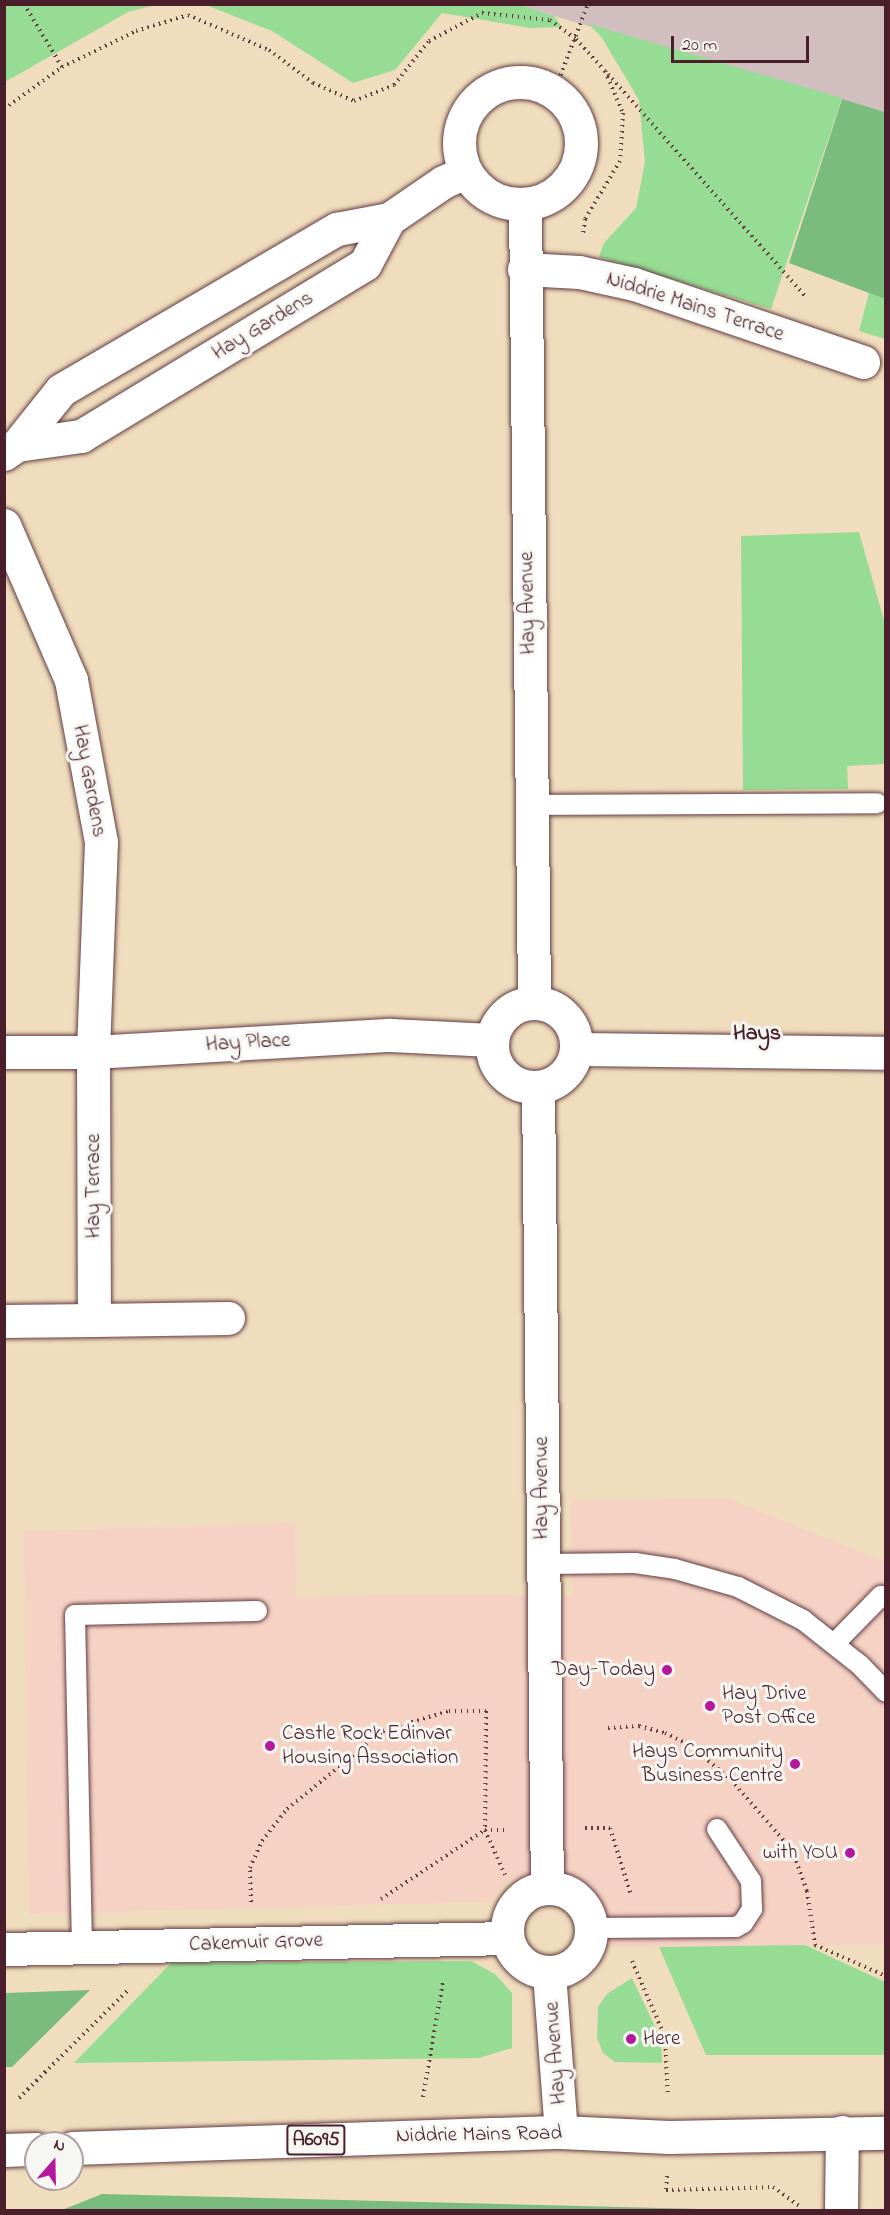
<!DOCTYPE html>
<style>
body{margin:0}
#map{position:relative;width:890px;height:2215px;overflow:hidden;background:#f0ddbd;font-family:"Indie Flower",sans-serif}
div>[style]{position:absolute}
.built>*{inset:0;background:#f6d2c5}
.industrial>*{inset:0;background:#d1bfbf}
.green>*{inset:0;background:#97dc94}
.forest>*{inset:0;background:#79bc7e}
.path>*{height:4px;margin-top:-2px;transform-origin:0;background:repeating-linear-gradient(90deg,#633c41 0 1.5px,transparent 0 6px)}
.roads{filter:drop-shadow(0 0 2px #633c41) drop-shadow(0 0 2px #633c41)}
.lane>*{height:20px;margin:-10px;padding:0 10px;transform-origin:10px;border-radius:10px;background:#fff}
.street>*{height:33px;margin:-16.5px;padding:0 16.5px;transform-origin:16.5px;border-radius:16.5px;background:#fff}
.street>.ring{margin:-16.5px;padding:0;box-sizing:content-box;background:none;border:33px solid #fff;border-radius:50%}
.primary>*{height:33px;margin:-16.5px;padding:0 16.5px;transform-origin:16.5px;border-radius:16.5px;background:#fff}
.dots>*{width:16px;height:16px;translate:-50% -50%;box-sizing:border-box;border:3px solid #f6f6f2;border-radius:50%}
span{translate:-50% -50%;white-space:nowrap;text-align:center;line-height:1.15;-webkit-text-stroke:6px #f6f6f2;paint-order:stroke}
.shield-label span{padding:2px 4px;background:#f6f6f2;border:2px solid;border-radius:4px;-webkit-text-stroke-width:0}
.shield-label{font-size:20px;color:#4a1f2b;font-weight:700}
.street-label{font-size:21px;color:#4a1f2b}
.poi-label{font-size:21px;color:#4a1f2b}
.right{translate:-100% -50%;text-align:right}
.left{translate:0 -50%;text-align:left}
.neighbourhood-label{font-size:22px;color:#4a1f2b;font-weight:700}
.frame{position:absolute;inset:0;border:6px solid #4a1f2b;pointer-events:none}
.north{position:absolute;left:24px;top:2131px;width:60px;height:60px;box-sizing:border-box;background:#f6f6f2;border:2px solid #b1a0a2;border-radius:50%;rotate:20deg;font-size:16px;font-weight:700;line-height:24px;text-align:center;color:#4a1f2b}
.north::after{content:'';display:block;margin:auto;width:21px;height:27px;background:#b5179e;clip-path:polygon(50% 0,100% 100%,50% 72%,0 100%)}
.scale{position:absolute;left:671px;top:36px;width:138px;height:27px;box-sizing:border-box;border:3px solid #4a1f2b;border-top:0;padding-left:8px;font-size:18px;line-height:21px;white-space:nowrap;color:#4a1f2b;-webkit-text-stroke:4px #f6f6f2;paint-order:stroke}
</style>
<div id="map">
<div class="built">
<i style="clip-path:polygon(727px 1498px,885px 1562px,885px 1945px,600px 1947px,597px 1906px,590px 1893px,560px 1872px,535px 1871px,507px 1881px,489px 1902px,29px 1914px,24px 1531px,295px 1523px,296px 1598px,397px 1594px,573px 1596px,571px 1501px)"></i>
</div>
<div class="industrial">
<i style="clip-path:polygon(521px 5px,885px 5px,885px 112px,554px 16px)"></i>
</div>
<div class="green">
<i style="clip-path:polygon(5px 4px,156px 4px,156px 5px,128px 12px,5px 82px)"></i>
<i style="clip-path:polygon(206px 5px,521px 5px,554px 16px,562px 27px,530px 28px,442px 13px,395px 70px,353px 83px,272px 31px)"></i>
<i style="clip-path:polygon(589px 24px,842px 98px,771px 309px,599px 257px,604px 243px,636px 208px,645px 162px,639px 100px,602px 38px)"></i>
<i style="clip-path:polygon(869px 293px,885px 299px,885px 339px,859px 331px)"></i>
<i style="clip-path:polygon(859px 532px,885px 624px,885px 764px,847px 766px,848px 789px,743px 790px,741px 536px)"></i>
<i style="clip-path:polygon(805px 1945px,885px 1982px,885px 2055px,706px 2055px,659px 1947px)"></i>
<i style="clip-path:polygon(471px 1961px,495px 1974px,512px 1993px,512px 2048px,479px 2058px,74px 2063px,171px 1963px)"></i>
<i style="clip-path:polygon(632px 1978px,661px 2039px,662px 2063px,615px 2062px,603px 2053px,597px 2038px,598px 2007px,607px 1994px)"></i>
</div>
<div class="forest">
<i style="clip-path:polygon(842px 99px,885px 112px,885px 299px,789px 263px)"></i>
<i style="clip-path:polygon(90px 1990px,12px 2067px,5px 2067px,5px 1993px)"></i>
<i style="clip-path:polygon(102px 2194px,741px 2210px,742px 2210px,62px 2210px)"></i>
</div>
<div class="path">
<i style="left:24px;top:4px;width:74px;rotate:58.9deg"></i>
<i style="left:608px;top:74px;width:298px;rotate:48.4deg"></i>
<i style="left:554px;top:92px;width:94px;rotate:-68.9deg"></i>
<i style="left:4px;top:109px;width:72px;rotate:-35.9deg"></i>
<i style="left:62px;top:67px;width:82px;rotate:-25.9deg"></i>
<i style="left:136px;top:31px;width:54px;rotate:-17.1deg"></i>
<i style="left:188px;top:15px;width:88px;rotate:23.4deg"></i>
<i style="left:269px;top:50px;width:55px;rotate:36.9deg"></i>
<i style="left:313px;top:83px;width:45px;rotate:23.7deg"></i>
<i style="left:354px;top:101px;width:43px;rotate:-21.8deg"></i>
<i style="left:394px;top:85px;width:56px;rotate:-51.5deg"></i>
<i style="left:429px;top:41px;width:60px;rotate:-27.8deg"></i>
<i style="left:482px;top:13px;width:68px;rotate:5.9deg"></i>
<i style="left:550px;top:20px;width:32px;rotate:36deg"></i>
<i style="left:576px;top:39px;width:43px;rotate:47.8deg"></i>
<i style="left:605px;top:71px;width:46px;rotate:66.8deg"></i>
<i style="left:623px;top:113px;width:48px;rotate:93.6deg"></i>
<i style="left:620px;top:161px;width:68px;rotate:121.1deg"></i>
<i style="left:585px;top:219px;width:14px;rotate:98deg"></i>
<i style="left:608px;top:1728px;width:31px;rotate:-4deg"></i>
<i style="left:639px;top:1726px;width:27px;rotate:15deg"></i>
<i style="left:665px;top:1733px;width:28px;rotate:26deg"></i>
<i style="left:690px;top:1745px;width:54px;rotate:40.5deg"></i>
<i style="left:731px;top:1780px;width:93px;rotate:48.9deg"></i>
<i style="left:792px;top:1850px;width:44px;rotate:69.9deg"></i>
<i style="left:807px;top:1891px;width:55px;rotate:81.6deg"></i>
<i style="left:815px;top:1945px;width:77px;rotate:23.6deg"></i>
<i style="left:585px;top:1828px;width:25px"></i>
<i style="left:610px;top:1828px;width:70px;rotate:72.6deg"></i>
<i style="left:381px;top:1899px;width:125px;rotate:-33.6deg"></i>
<i style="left:485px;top:1830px;width:21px"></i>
<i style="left:251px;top:1902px;width:34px;rotate:-92deg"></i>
<i style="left:250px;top:1868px;width:30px;rotate:-66deg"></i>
<i style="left:262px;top:1841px;width:41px;rotate:-52deg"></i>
<i style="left:287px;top:1809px;width:124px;rotate:-39.1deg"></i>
<i style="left:383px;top:1731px;width:69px;rotate:-16.9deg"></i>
<i style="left:449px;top:1711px;width:37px"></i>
<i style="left:486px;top:1711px;width:119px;rotate:90.5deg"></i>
<i style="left:485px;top:1830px;width:49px;rotate:66deg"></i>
<i style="left:632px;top:1961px;width:83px;rotate:66.5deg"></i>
<i style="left:665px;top:2037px;width:60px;rotate:87.1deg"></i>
<i style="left:423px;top:2097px;width:118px;rotate:-80.2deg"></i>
<i style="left:19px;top:2098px;width:155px;rotate:-44.7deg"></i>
<i style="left:667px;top:2176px;width:14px;rotate:94deg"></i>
<i style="left:666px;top:2190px;width:107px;rotate:-1.6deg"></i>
<i style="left:773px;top:2187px;width:34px;rotate:36deg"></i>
</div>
<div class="roads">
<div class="lane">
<i style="left:531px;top:805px;width:346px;rotate:-0.3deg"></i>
<i style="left:543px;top:1564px;width:92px;rotate:-0.6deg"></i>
<i style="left:635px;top:1563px;width:40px;rotate:8.5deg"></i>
<i style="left:675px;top:1569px;width:66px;rotate:15.9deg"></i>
<i style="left:738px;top:1587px;width:73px;rotate:26.9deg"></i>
<i style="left:803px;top:1620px;width:73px;rotate:38.3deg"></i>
<i style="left:860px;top:1665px;width:37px;rotate:46deg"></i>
<i style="left:835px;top:1643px;width:66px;rotate:-45.6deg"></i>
<i style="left:591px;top:1928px;width:145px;rotate:-0.4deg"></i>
<i style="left:736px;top:1927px;width:8px;rotate:-30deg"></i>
<i style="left:743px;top:1923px;width:17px;rotate:-57deg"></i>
<i style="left:752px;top:1909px;width:28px;rotate:-92deg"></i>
<i style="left:751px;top:1881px;width:62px;rotate:-123.2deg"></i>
<i style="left:82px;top:1947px;width:332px;rotate:-91.2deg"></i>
<i style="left:75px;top:1615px;width:182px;rotate:-1.3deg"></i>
</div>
<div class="street">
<i class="ring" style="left:459px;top:82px;width:89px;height:89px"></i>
<i style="left:525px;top:204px;width:799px;rotate:89.35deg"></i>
<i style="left:524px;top:269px;width:55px;rotate:3.1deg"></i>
<i style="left:579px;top:272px;width:56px;rotate:12.3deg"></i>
<i style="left:634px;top:284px;width:242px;rotate:18.8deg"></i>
<i style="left:17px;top:445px;width:65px;rotate:-8deg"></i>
<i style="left:81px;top:436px;width:332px;rotate:-31.2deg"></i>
<i style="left:365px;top:264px;width:51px;rotate:-61.9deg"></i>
<i style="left:4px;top:454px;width:16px;rotate:-35deg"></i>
<i style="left:17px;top:445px;width:70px;rotate:-51.3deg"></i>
<i style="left:61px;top:390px;width:320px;rotate:-30.3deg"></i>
<i style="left:337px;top:229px;width:53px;rotate:-10.9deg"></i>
<i style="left:389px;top:219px;width:65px;rotate:-34.4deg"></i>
<i style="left:443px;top:182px;width:24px;rotate:-24deg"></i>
<i style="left:4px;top:525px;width:169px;rotate:66.6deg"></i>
<i style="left:71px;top:680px;width:165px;rotate:79.5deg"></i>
<i style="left:101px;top:842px;width:210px;rotate:92.2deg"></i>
<i style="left:93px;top:1052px;width:268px;rotate:89.8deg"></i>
<i style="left:94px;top:1320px;width:134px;rotate:-0.9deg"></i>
<i class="ring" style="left:492px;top:1003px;width:51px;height:51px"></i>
<i style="left:576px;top:1049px;width:310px;rotate:0.7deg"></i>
<i style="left:4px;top:1052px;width:89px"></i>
<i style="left:93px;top:1052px;width:298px;rotate:-3.3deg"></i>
<i style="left:391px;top:1035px;width:100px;rotate:2.9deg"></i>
<i style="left:538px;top:1088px;width:800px;rotate:89.36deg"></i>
<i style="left:4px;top:1321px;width:90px;rotate:-0.6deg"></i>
<i class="ring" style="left:507px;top:1888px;width:51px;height:51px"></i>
<i style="left:4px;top:1949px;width:503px;rotate:-1.25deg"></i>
<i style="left:549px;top:1973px;width:159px;rotate:85.7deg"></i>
<i style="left:841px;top:2210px;width:78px;rotate:-89.3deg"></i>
</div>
<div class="primary">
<i style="left:72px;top:2148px;width:489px;rotate:-1.9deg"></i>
<i style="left:561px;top:2132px;width:108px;rotate:2.7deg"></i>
<i style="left:669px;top:2137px;width:217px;rotate:-1.1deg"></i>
<i style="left:4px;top:2150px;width:32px;rotate:-2deg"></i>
</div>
</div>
<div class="dots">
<i style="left:667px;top:1670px;background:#b5179e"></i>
<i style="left:710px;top:1706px;background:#b5179e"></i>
<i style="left:270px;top:1746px;background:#b5179e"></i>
<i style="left:795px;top:1764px;background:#b5179e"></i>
<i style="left:850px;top:1853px;background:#b5179e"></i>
<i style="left:631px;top:2039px;background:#b5179e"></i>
</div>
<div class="shield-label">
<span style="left:316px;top:2140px">A6095</span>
</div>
<div class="street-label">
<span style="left:695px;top:307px;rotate:18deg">Niddrie Mains Terrace</span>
<span style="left:263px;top:326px;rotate:-31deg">Hay Gardens</span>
<span style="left:528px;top:603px;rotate:-91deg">Hay Avenue</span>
<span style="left:89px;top:781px;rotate:80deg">Hay Gardens</span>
<span style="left:248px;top:1043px;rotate:-3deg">Hay Place</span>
<span style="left:94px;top:1186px;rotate:-90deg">Hay Terrace</span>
<span style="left:542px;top:1488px;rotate:-90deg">Hay Avenue</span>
<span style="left:256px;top:1943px;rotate:-2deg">Cakemuir Grove</span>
<span style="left:556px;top:2053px;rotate:-94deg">Hay Avenue</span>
<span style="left:479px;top:2135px;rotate:-1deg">Niddrie Mains Road</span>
</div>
<div class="poi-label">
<span class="right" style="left:655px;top:1670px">Day-Today</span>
<span class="left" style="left:722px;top:1706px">Hay Drive<br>Post Office</span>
<span class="left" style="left:282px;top:1746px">Castle Rock Edinvar<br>Housing Association</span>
<span class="right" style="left:783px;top:1764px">Hays Community<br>Business Centre</span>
<span class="right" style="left:838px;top:1853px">with YOU</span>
<span class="left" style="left:643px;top:2039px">Here</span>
</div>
<div class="neighbourhood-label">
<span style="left:757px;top:1035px">Hays</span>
</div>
<div class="frame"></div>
<div class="north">N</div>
<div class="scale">20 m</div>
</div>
